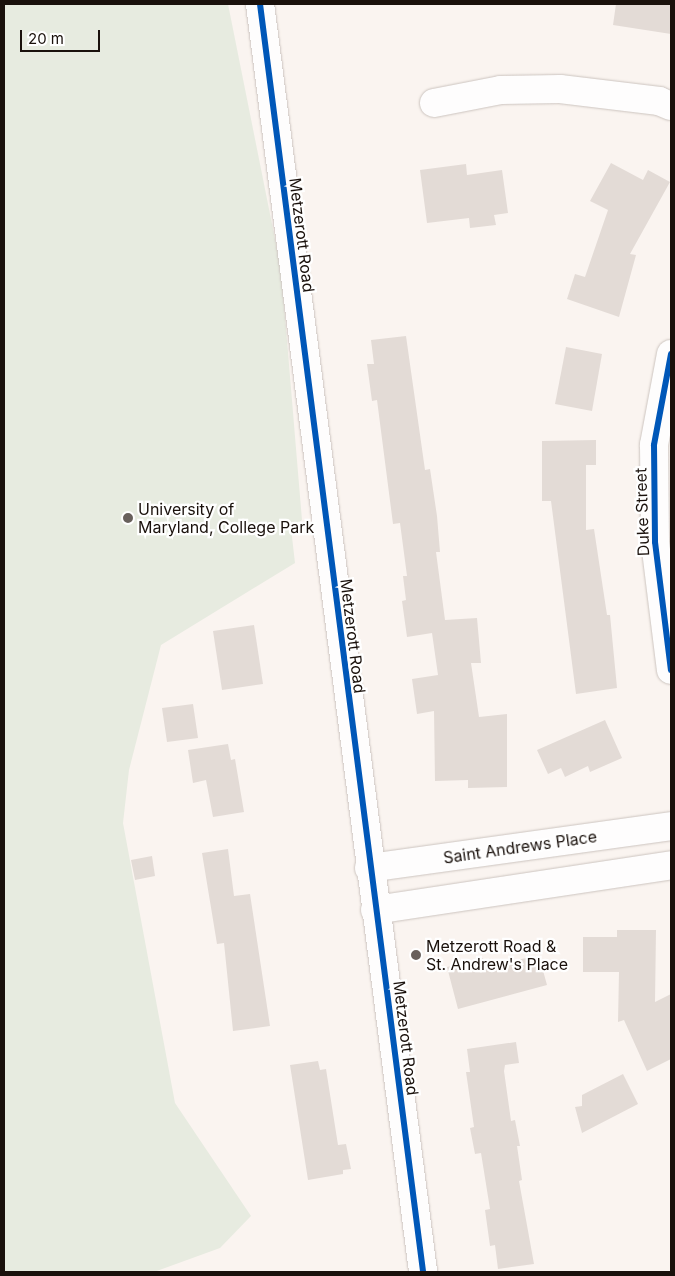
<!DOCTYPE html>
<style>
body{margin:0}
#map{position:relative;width:675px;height:1276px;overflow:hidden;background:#faf4f0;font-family:Inter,sans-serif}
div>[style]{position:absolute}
.green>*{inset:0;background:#e7ebe0}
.building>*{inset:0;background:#e3dbd6}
.roads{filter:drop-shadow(0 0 1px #ccc4bf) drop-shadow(0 0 1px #ccc4bf)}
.minor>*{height:28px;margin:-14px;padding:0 14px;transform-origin:14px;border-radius:14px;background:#fefdfd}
.cycleway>*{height:6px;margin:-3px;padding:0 3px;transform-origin:3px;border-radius:3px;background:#0057b8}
.dots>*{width:14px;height:14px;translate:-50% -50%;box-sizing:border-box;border:2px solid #fff;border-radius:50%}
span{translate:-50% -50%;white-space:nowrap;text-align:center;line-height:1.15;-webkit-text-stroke:4.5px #fff;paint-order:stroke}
.street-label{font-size:16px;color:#1a110c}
.poi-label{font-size:16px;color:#1a110c}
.left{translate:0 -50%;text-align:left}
.frame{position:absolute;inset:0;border:5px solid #1a110c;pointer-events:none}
.scale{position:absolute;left:20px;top:30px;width:80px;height:22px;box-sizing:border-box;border:2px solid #1a110c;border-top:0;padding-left:6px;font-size:15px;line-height:18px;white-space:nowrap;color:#1a110c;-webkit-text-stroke:4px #fff;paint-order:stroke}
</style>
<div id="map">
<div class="green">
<i style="clip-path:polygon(4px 4px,228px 4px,281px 269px,302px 520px,291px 528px,295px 563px,161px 645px,129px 770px,123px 823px,175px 1103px,251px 1216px,220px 1248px,154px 1272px,4px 1272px)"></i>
</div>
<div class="building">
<i style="clip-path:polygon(616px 4px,671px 4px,671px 34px,613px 25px)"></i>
<i style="clip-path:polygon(611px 163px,643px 180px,648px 170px,670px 182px,630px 254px,636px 255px,619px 317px,567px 299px,575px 274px,585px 277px,608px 210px,590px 201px)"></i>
<i style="clip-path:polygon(466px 164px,467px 175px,502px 170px,508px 213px,494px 215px,496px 225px,470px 228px,469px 218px,427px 223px,420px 170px)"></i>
<i style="clip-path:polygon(406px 336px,425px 470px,430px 469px,437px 516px,440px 552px,436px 552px,445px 620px,477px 618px,481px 663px,471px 663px,479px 717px,507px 714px,507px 787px,468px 788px,468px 780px,435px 781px,434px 711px,417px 714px,412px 679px,438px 675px,432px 633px,407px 637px,402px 601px,406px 600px,403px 576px,407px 576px,400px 523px,393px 524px,377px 400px,372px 401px,367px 364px,374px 364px,371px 340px)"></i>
<i style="clip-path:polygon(566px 347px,602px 354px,592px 411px,555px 404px)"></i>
<i style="clip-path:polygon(596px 440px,596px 465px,586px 465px,586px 530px,594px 529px,607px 615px,610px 615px,617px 688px,576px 694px,551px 501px,542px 501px,542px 441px)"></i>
<i style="clip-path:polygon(254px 625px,263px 684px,222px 690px,213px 631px)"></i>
<i style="clip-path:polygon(193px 704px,198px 738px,167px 742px,162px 708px)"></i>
<i style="clip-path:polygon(605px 720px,622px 758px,590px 772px,588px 766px,565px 777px,561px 768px,548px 774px,537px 750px)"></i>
<i style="clip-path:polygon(228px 744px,231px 760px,235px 759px,244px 812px,213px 817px,206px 780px,193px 783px,188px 750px)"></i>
<i style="clip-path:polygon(228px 849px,234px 896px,250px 894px,270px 1026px,233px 1031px,224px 943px,217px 944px,202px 853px)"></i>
<i style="clip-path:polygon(152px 856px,155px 876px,135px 880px,131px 860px)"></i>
<i style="clip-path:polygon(617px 930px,656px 930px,655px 1002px,671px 994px,671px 1059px,647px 1071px,624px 1020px,618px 1022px,619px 972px,583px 972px,583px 937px,617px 937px)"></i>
<i style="clip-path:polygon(539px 956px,547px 985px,458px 1009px,447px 967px,483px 958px,485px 965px)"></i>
<i style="clip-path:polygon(516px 1042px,519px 1063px,505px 1065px,504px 1071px,511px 1121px,515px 1120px,520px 1146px,517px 1146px,522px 1180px,519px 1181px,534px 1264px,498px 1269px,495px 1245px,490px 1246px,485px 1210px,490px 1209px,481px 1153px,475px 1154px,470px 1128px,474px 1127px,466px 1072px,470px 1072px,467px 1049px)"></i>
<i style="clip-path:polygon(318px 1061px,320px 1070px,326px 1069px,338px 1145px,346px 1144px,351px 1169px,343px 1170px,343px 1174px,308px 1180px,290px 1065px)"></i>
<i style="clip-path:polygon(623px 1074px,638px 1104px,582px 1133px,575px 1107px,582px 1106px,582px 1095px)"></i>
</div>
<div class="roads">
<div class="minor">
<i style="left:260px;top:4px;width:1278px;rotate:82.67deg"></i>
<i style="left:434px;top:103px;width:68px;rotate:-11deg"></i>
<i style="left:501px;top:90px;width:59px;rotate:-1deg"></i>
<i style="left:560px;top:89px;width:100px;rotate:6.9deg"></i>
<i style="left:659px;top:101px;width:13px;rotate:23deg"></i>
<i style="left:671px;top:354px;width:93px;rotate:100.6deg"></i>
<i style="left:654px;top:445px;width:97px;rotate:89.4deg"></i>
<i style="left:655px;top:542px;width:129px;rotate:82.9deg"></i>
<i style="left:369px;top:868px;width:305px;rotate:-7.9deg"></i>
<i style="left:375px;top:910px;width:299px;rotate:-8.6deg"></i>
</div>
</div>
<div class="cycleway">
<i style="left:260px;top:4px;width:1278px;rotate:82.67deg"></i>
<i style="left:671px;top:354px;width:93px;rotate:100.6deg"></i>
<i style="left:654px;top:445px;width:97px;rotate:89.4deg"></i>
<i style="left:655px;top:542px;width:129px;rotate:82.9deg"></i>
</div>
<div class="dots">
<i style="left:128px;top:518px;background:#68605c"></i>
<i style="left:416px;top:955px;background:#68605c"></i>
</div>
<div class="street-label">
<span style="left:302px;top:235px;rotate:83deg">Metzerott Road</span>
<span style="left:642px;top:512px;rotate:-92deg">Duke Street</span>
<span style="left:353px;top:636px;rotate:83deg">Metzerott Road</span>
<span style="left:520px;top:847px;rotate:-8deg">Saint Andrews Place</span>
<span style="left:406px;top:1038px;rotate:83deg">Metzerott Road</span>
</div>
<div class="poi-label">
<span class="left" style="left:138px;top:518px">University of<br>Maryland, College Park</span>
<span class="left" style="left:426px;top:955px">Metzerott Road &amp;<br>St. Andrew's Place</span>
</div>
<div class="frame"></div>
<div class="scale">20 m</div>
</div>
